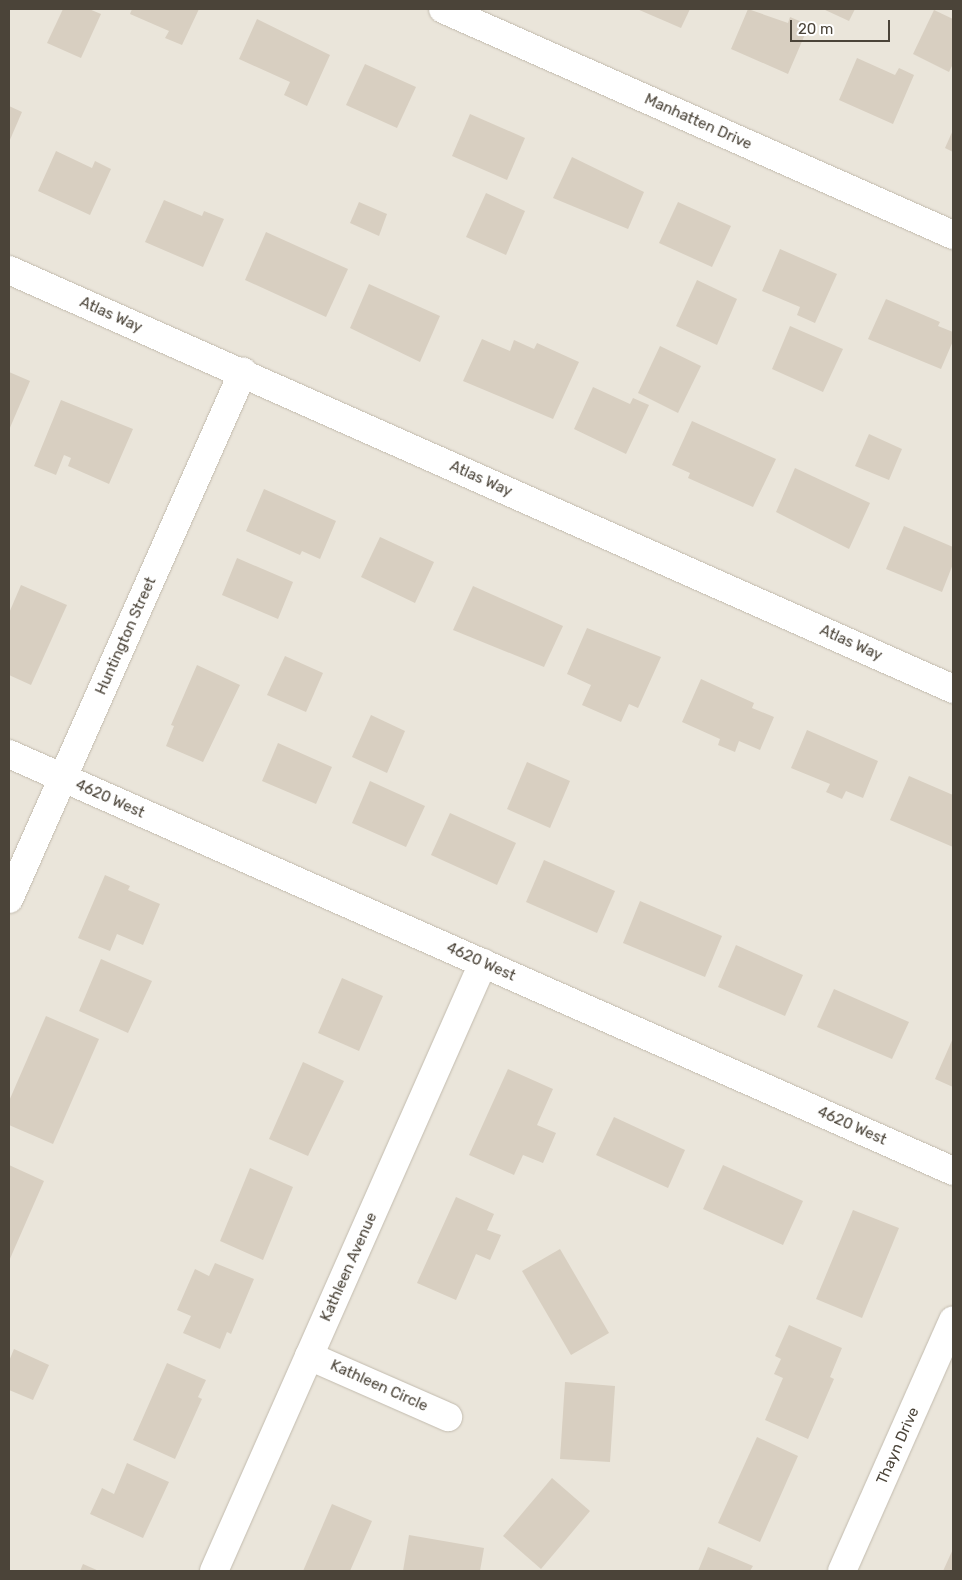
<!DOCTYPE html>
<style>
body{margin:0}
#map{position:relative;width:962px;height:1580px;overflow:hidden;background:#f6f3ec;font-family:Rubik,sans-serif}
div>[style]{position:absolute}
.residential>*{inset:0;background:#eae5da}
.building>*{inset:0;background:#d8cfc1}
.roads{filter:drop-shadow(0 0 1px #c2bbae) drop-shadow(0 0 1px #c2bbae)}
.minor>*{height:28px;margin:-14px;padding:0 14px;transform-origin:14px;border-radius:14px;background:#fff}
span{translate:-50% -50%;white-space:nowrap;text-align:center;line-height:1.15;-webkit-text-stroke:4px #fff;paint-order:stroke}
.street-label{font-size:15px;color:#4b4439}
.frame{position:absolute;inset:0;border:10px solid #4b4439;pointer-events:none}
.scale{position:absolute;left:790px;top:20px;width:100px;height:22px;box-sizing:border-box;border:2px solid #4b4439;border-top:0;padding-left:6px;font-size:15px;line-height:18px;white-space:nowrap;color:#4b4439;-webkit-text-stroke:4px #fff;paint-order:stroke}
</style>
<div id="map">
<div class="residential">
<i style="clip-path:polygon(9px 9px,953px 9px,953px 1571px,9px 1571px)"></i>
</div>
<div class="building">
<i style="clip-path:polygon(63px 9px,89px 9px,101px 14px,81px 58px,47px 43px)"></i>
<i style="clip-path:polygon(132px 9px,199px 9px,182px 45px,165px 38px,169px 31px,130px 14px)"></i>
<i style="clip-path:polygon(637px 9px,690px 9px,681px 28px)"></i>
<i style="clip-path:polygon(748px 9px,788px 23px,790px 17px,809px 25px,788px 74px,731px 49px)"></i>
<i style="clip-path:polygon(823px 9px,855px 9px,849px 21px)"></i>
<i style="clip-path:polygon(934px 10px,953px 19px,953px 64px,949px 72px,913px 54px)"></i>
<i style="clip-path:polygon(257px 19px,330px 55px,307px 106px,284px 95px,290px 82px,239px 59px)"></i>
<i style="clip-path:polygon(857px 58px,895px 75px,899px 68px,914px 75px,893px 124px,839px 100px)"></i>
<i style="clip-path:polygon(365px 64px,416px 87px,397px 128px,346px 105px)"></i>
<i style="clip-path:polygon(9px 106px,22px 112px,9px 142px)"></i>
<i style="clip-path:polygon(470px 114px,525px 138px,507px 180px,452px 156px)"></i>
<i style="clip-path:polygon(953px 130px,953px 152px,945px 148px)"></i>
<i style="clip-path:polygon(56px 151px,92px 168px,95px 161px,111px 169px,90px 215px,38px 191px)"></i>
<i style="clip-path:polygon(572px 157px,644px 192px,628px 229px,553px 198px)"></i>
<i style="clip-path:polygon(486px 193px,525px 211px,506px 255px,466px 237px)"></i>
<i style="clip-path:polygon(164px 200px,202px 216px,204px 211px,224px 219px,203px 267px,145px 242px)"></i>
<i style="clip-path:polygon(359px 202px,387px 214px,379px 236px,350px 223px)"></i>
<i style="clip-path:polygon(678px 202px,731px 226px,712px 267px,659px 243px)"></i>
<i style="clip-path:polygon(266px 232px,348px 269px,326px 317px,245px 280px)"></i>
<i style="clip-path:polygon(780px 249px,837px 274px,815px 323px,797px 315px,800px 307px,762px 291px)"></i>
<i style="clip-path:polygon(697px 280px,737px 299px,717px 345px,676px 326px)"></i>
<i style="clip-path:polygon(369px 284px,440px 316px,420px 362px,350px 328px)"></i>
<i style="clip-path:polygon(886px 299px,940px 322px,938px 326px,953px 332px,953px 341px,941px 369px,868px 339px)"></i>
<i style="clip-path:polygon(790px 326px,843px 349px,823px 392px,772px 369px)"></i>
<i style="clip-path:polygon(482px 339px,510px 351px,514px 340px,534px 349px,537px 343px,579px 362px,553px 419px,463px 381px)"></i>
<i style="clip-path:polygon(660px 346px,701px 366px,678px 413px,638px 393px)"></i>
<i style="clip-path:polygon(9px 372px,30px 381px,9px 430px)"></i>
<i style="clip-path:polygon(593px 387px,630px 404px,633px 398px,649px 405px,626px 454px,574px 429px)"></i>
<i style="clip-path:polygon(61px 400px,133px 429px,109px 484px,68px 466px,71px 458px,64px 455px,56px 475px,34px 466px)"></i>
<i style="clip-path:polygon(692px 421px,776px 459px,753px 507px,688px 478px,690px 473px,672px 465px)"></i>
<i style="clip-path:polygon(869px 434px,902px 449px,889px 480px,855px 466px)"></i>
<i style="clip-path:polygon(795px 468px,870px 503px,849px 549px,776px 512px)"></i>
<i style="clip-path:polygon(264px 489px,336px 521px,320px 559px,302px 551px,300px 555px,246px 531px)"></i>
<i style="clip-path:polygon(904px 526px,953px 547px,953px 564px,942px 592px,886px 569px)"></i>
<i style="clip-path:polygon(380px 537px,434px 562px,415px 603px,361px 577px)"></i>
<i style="clip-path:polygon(237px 558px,293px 582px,278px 619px,222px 595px)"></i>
<i style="clip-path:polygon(21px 585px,67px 605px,31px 685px,9px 675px,9px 613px)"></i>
<i style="clip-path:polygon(473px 586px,563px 626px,544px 667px,453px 630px)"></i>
<i style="clip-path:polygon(587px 628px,661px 657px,638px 708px,629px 704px,621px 722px,582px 705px,591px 685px,567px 674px)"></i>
<i style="clip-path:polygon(285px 656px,323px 673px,306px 712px,267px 695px)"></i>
<i style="clip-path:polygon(197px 665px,240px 685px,203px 762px,166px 746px,174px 726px,171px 725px)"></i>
<i style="clip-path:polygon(701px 679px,754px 703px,752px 708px,774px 717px,760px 750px,739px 741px,735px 752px,718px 745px,720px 739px,682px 722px)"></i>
<i style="clip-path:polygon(371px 715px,405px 731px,387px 773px,352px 757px)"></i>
<i style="clip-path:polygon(807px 730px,878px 761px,863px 798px,846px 791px,842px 799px,826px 792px,830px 784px,791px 768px)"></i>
<i style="clip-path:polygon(278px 743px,332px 767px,316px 804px,262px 781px)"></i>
<i style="clip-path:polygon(527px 762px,570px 781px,550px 828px,507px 809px)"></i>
<i style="clip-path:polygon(909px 776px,953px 795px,953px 847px,890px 820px)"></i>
<i style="clip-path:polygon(370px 781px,425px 806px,406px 847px,352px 823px)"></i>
<i style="clip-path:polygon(450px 813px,516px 843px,497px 885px,431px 855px)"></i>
<i style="clip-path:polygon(544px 860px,615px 891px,597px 933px,526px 902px)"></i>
<i style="clip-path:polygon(105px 875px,130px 886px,128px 890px,160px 904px,143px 945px,117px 934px,110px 951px,78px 938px)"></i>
<i style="clip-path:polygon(640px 901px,722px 936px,705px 977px,623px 943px)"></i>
<i style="clip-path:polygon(736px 945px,803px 975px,785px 1016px,718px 987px)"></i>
<i style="clip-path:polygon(101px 959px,152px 981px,128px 1033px,79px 1011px)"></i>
<i style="clip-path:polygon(342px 978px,383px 996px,359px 1051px,318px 1033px)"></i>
<i style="clip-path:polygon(834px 989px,909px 1022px,892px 1059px,817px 1027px)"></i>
<i style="clip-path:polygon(46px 1016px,99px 1039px,53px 1144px,9px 1125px,9px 1101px)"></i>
<i style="clip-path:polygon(953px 1038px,953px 1087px,935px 1079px)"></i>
<i style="clip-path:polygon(303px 1062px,344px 1081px,308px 1156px,269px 1139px)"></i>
<i style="clip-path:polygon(508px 1069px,553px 1089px,537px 1125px,556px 1133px,543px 1163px,523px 1155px,514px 1175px,469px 1155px)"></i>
<i style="clip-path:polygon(614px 1117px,685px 1150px,668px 1188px,596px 1155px)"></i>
<i style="clip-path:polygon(9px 1165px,44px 1181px,9px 1261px)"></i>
<i style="clip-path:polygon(723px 1165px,803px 1201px,783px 1245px,703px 1209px)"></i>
<i style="clip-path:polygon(250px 1168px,293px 1187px,263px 1260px,220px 1241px)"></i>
<i style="clip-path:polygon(456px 1197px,494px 1214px,487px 1230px,501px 1235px,490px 1260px,476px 1254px,456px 1300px,417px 1283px)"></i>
<i style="clip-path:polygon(853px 1210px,899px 1228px,862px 1318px,816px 1299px)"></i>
<i style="clip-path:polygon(560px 1249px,609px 1333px,571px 1355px,522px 1271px)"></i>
<i style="clip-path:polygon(215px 1263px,254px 1279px,231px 1334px,227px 1332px,220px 1349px,183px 1333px,191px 1316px,177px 1310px,195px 1269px,209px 1276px)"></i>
<i style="clip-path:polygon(789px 1325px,842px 1348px,830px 1377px,834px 1379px,808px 1439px,765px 1420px,783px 1378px,774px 1374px,781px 1359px,775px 1356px)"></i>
<i style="clip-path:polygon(14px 1349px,49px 1365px,33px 1400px,9px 1390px,9px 1361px)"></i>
<i style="clip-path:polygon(167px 1363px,206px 1380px,198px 1397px,202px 1399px,175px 1459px,133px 1440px)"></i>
<i style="clip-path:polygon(565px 1382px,615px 1386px,610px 1462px,560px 1459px)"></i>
<i style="clip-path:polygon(757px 1437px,798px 1456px,760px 1542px,718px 1523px)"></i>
<i style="clip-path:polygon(127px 1463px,169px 1482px,143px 1538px,90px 1514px,102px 1488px,114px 1494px)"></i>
<i style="clip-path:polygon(552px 1478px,590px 1511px,541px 1569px,503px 1536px)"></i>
<i style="clip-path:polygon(332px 1504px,372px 1521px,350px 1571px,303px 1571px)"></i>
<i style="clip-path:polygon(409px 1535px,484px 1548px,480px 1571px,403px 1571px)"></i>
<i style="clip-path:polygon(708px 1547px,753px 1566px,750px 1571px,698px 1571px)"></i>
<i style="clip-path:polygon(953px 1549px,953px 1571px,943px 1571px)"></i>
<i style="clip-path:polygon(83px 1564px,99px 1571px,80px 1571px)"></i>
</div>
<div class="roads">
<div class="minor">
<i style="left:443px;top:9px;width:558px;rotate:23.9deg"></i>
<i style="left:9px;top:270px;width:1033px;rotate:23.93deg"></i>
<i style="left:9px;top:754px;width:1032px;rotate:23.83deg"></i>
<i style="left:9px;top:899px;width:577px;rotate:-66.06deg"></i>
<i style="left:309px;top:1356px;width:152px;rotate:23.7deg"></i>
<i style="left:214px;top:1571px;width:665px;rotate:-66.13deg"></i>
<i style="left:842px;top:1571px;width:274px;rotate:-66.1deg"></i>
</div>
</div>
<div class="street-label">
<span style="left:698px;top:122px;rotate:24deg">Manhatten Drive</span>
<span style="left:111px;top:315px;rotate:24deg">Atlas Way</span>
<span style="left:481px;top:479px;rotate:24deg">Atlas Way</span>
<span style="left:126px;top:636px;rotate:-66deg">Huntington Street</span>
<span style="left:851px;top:643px;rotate:24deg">Atlas Way</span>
<span style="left:110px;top:799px;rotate:24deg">4620 West</span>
<span style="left:481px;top:962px;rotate:24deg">4620 West</span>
<span style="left:852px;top:1126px;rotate:24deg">4620 West</span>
<span style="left:349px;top:1267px;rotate:-66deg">Kathleen Avenue</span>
<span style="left:379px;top:1386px;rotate:24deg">Kathleen Circle</span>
<span style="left:898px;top:1446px;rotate:-66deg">Thayn Drive</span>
</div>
<div class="frame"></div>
<div class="scale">20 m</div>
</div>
